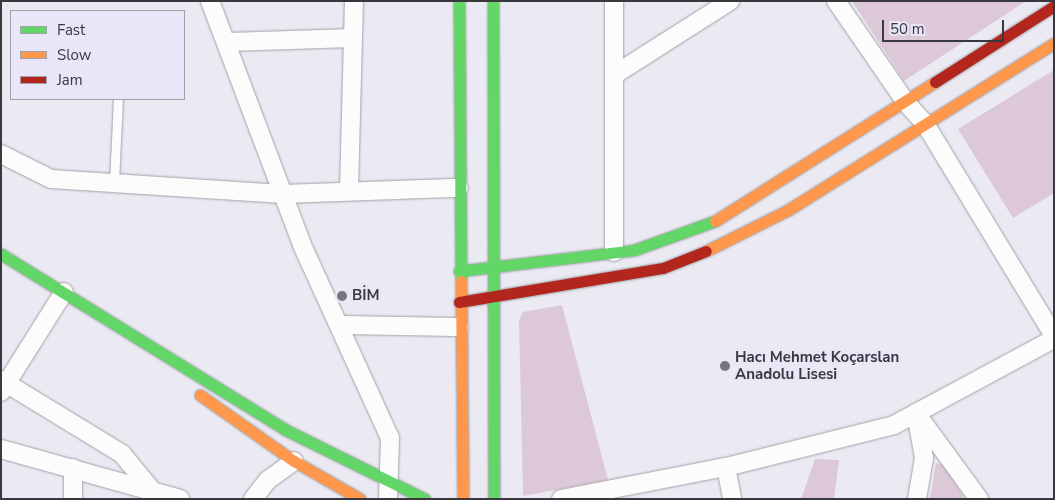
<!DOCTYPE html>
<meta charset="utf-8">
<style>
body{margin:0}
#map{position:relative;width:1055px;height:500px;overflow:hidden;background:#ebeaf3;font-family:"Nunito Sans",sans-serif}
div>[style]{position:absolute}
.green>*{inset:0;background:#ddc8d8}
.roads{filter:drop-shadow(0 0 1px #a1a1a7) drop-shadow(0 0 1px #a1a1a7)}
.lane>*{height:9px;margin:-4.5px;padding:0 4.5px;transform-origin:4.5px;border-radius:4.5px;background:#fcfcfd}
.street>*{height:18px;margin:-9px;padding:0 9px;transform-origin:9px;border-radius:9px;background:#fcfcfd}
.fast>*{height:11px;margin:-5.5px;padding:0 5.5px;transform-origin:5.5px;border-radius:5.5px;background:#63d668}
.slow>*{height:11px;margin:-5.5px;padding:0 5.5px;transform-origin:5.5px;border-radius:5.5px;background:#ff974d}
.jam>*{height:11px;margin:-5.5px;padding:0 5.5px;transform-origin:5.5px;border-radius:5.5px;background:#b3261e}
.dots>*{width:14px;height:14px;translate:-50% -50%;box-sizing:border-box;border:2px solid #e8e6f7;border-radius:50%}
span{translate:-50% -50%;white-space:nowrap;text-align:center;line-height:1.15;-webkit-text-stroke:5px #e8e6f7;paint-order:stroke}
.poi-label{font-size:15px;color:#39383f;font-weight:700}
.left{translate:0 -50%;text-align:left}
.frame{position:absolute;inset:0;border:2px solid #39383f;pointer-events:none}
.legend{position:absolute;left:10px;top:10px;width:175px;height:90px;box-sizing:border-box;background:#e8e6f7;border:1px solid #a2a0ad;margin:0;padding:6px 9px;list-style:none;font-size:15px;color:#39383f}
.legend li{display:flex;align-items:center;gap:10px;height:25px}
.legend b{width:25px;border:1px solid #a2a0ad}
.scale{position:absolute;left:882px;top:20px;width:122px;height:22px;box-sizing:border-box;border:2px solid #39383f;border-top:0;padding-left:6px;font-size:15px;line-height:18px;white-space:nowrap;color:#39383f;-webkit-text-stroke:4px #e8e6f7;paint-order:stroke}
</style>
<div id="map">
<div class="green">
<i style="clip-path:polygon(852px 1px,1026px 1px,904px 81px)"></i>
<i style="clip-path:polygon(1054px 70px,1054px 193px,1013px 218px,958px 129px)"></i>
<i style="clip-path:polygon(562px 305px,608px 480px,523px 496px,519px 320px,523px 312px)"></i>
<i style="clip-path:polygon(815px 459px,839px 460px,834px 499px,801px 499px)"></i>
<i style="clip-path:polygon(936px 463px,943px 464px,965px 499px,930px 499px)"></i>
</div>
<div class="roads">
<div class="lane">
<i style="left:114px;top:183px;width:84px;rotate:-87.3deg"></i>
</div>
<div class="street">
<i style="left:210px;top:1px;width:261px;rotate:69.3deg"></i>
<i style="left:302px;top:245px;width:212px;rotate:65.5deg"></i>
<i style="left:390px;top:438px;width:61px;rotate:91.9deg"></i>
<i style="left:614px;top:1px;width:251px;rotate:90deg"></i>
<i style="left:836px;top:1px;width:125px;rotate:55.4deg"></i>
<i style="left:907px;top:104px;width:25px;rotate:47deg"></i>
<i style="left:924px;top:122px;width:250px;rotate:58.7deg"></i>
<i style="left:228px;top:42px;width:125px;rotate:-1.8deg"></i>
<i style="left:614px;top:75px;width:138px;rotate:-32.5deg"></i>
<i style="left:1px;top:154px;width:56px;rotate:26.6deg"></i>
<i style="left:51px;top:179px;width:232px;rotate:3.7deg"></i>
<i style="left:283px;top:194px;width:176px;rotate:-2deg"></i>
<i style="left:349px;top:190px;width:189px;rotate:-88.5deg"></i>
<i style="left:340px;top:325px;width:119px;rotate:1deg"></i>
<i style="left:1px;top:380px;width:142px;rotate:31.4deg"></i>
<i style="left:122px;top:454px;width:45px;rotate:50.4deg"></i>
<i style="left:1px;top:392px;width:118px;rotate:-57.8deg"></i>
<i style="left:916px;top:413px;width:107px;rotate:53.8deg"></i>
<i style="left:916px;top:413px;width:46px;rotate:79.9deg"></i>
<i style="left:924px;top:458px;width:42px;rotate:99.7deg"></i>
<i style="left:1px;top:449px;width:186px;rotate:15.6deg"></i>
<i style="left:726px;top:467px;width:33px;rotate:79deg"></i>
<i style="left:73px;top:499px;width:31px;rotate:-90deg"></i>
<i style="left:253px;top:499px;width:24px;rotate:-52deg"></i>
<i style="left:268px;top:480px;width:32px;rotate:-36deg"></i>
<i style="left:561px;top:499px;width:168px;rotate:-11deg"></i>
<i style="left:726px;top:467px;width:173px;rotate:-14deg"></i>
<i style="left:894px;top:425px;width:182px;rotate:-28.3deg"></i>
</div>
<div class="fast">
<i style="left:459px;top:1px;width:280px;rotate:89.6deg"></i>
<i style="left:493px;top:1px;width:498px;rotate:89.9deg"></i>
<i style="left:1px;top:254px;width:335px;rotate:31.7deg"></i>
<i style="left:286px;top:430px;width:155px;rotate:26.4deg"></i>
<i style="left:459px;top:271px;width:176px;rotate:-6.8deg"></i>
<i style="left:634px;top:250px;width:86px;rotate:-19.7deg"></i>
</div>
<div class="slow">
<i style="left:715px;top:221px;width:260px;rotate:-32.3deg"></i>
<i style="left:706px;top:251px;width:92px;rotate:-26.6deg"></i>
<i style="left:788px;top:210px;width:314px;rotate:-32.1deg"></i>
<i style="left:461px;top:281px;width:218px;rotate:89.5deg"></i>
<i style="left:200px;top:395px;width:115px;rotate:35.1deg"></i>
<i style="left:294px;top:461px;width:76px;rotate:29.9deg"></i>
</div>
<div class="jam">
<i style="left:935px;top:82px;width:141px;rotate:-32.6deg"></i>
<i style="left:459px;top:302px;width:207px;rotate:-9.5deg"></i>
<i style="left:663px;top:268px;width:46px;rotate:-21.6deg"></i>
</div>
</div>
<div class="dots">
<i style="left:342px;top:296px;background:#77767e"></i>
<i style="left:725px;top:366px;background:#77767e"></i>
</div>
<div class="poi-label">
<span class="left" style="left:352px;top:296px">BİM</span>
<span class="left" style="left:735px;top:366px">Hacı Mehmet Koçarslan<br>Anadolu Lisesi</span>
</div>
<div class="frame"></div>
<ul class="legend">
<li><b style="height:6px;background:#63d668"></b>Fast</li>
<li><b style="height:6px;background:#ff974d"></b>Slow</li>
<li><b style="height:6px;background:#b3261e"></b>Jam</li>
</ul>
<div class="scale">50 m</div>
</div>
